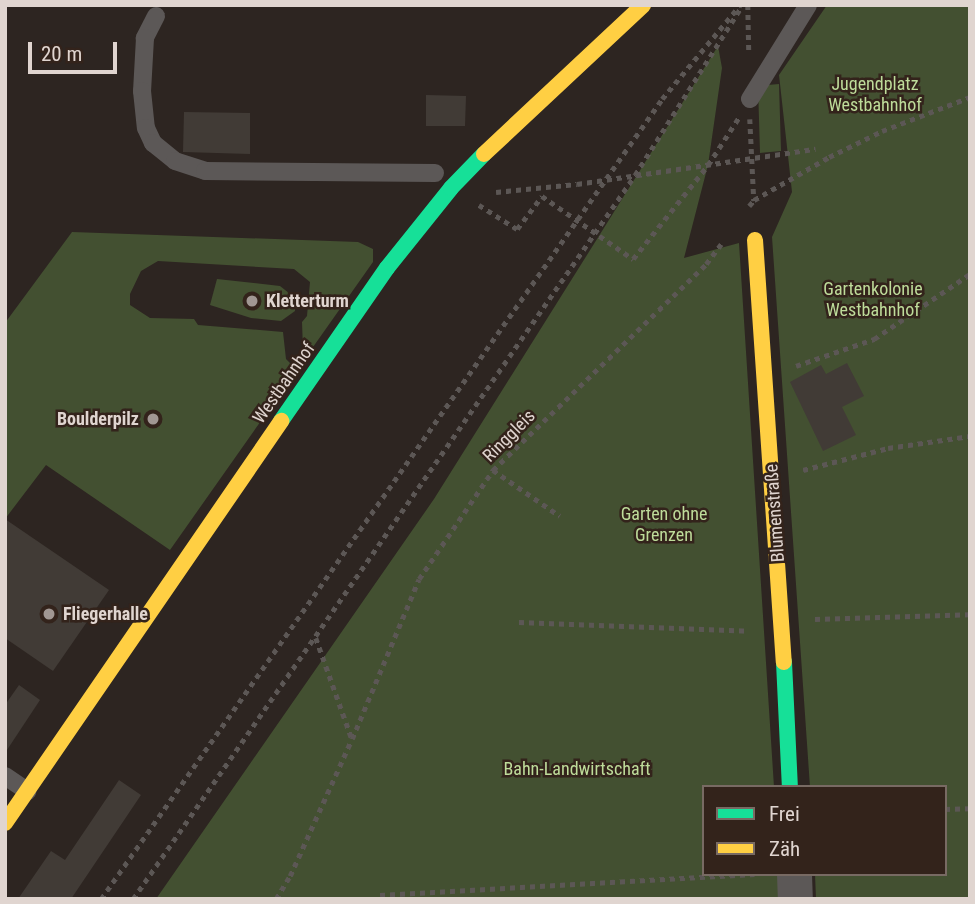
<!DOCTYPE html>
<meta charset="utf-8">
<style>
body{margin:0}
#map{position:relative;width:975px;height:904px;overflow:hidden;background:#2d2521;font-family:"Roboto Condensed",sans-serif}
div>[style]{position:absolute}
.green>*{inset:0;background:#435031}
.building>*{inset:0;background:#413b36}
.path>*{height:4.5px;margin-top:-2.25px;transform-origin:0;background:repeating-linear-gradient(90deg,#5c5755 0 5px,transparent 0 10px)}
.lane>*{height:18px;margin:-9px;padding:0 9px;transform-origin:9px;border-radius:9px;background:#5c5857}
.street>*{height:35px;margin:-17.5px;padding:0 17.5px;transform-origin:17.5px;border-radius:17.5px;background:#5c5857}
.fast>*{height:16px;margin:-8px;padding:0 8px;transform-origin:8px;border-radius:8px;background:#16e098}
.slow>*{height:16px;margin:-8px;padding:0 8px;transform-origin:8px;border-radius:8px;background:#ffcf43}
.path-bridge>*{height:4.5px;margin-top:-2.25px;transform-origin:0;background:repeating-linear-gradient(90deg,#5c5755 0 5px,transparent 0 10px)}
.dots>*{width:19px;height:19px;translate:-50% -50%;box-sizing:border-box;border:4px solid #33231b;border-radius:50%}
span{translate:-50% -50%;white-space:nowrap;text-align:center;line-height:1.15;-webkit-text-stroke:5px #33231b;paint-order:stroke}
.park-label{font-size:18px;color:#bedc9a}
.poi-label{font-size:18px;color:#e0d5d0;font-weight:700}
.left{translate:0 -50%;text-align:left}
.right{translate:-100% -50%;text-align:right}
.street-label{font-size:18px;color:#e0d5d0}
.frame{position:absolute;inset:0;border:7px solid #e0d5d0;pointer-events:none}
.legend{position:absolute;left:702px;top:785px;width:245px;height:91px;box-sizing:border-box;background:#33231b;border:2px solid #786a63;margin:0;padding:9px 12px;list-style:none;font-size:21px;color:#e0d5d0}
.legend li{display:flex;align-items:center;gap:14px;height:35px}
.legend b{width:35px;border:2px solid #786a63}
.scale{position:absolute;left:28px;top:42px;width:89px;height:32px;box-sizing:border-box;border:4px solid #e0d5d0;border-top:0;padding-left:9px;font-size:21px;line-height:24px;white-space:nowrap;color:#e0d5d0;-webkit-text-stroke:5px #33231b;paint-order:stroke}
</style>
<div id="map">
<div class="green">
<i style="clip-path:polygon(827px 5px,970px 5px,970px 899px,816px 899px,815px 874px,945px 874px,945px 787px,810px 787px,772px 237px,792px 192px,779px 75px)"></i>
<i style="clip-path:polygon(718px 46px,722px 68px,708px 165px,684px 258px,739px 243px,774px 787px,704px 787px,704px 874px,780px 874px,781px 899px,156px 899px,434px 499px)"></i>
<i style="clip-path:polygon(779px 84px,781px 151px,760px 153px,758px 86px)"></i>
<i style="clip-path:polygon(evenodd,72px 232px,358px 242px,373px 249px,373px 262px,170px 550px,46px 465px,5px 519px,5px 323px,72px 232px,158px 261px,294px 269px,310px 282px,307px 316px,302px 322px,303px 350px,293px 366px,286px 359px,283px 332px,198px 325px,194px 319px,150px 318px,130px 305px,130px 294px,141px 271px,158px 261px)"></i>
<i style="clip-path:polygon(217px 279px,280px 286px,294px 297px,295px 311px,281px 321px,251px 318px,210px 305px)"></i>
</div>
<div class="building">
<i style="clip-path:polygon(426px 95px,466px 96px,465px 126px,426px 126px)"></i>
<i style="clip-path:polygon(184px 112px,250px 113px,250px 154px,183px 152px)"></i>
<i style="clip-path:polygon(847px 363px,864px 396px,842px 407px,856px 435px,823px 451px,790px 382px,821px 365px,826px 374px)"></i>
<i style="clip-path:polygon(5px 519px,109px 590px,53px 671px,5px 638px)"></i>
<i style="clip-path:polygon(19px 685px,40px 700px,5px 753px,5px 705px)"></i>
<i style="clip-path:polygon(119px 780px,141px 795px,71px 899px,18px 899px,51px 851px,65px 860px)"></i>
</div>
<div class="path">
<i style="left:748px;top:5px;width:49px;rotate:88.8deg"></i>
<i style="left:750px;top:119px;width:82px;rotate:87.2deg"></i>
<i style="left:496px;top:192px;width:81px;rotate:-5.6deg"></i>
<i style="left:577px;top:184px;width:241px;rotate:-8.4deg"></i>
<i style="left:479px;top:205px;width:45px;rotate:32.3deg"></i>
<i style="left:517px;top:229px;width:41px;rotate:-52.9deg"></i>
<i style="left:749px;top:206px;width:8px;rotate:-50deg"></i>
<i style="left:754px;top:200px;width:86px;rotate:-29.8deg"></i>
<i style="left:829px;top:157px;width:59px;rotate:-26.1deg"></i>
<i style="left:882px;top:131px;width:94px;rotate:-21.1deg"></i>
<i style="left:633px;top:259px;width:120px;rotate:-51.4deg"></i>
<i style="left:708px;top:165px;width:57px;rotate:-57.1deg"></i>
<i style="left:796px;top:366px;width:83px;rotate:-19.1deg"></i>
<i style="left:874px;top:339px;width:116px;rotate:-34.1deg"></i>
<i style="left:493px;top:470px;width:81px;rotate:34.5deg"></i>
<i style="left:803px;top:470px;width:88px;rotate:-14.5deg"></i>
<i style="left:888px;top:448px;width:83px;rotate:-8.3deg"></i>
<i style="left:815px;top:619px;width:155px;rotate:-1.8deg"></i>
<i style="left:519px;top:622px;width:230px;rotate:2.2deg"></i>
<i style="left:316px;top:638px;width:107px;rotate:70.4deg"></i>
<i style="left:945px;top:809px;width:25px;rotate:-2deg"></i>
<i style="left:380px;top:895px;width:375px;rotate:-3.2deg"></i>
<i style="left:101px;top:899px;width:977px;rotate:-54.96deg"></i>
<i style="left:662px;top:99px;width:122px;rotate:-50.3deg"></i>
<i style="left:133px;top:899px;width:881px;rotate:-55.26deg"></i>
<i style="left:635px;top:175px;width:196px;rotate:-57.7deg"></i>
<i style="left:276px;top:899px;width:27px;rotate:-59deg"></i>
<i style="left:290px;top:876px;width:150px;rotate:-65.7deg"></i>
<i style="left:352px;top:739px;width:173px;rotate:-67.3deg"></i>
<i style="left:419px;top:579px;width:132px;rotate:-55.8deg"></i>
<i style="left:493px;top:470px;width:296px;rotate:-44deg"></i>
<i style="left:706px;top:264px;width:25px;rotate:-53deg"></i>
</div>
<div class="lane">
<i style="left:156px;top:16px;width:25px;rotate:117deg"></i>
<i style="left:145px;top:38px;width:53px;rotate:93.2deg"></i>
<i style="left:142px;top:91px;width:37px;rotate:84deg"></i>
<i style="left:146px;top:128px;width:17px;rotate:65deg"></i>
<i style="left:153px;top:143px;width:28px;rotate:39deg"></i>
<i style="left:175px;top:161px;width:32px;rotate:18deg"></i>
<i style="left:205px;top:171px;width:230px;rotate:0.5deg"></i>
<i style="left:750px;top:99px;width:110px;rotate:-58.3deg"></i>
<i style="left:5px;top:776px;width:27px;rotate:34deg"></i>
</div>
<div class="street">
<i style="left:794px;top:874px;width:25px;rotate:88deg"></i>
</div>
<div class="fast">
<i style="left:281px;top:421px;width:186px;rotate:-55.3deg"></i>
<i style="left:387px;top:268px;width:102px;rotate:-51.3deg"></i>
<i style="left:451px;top:188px;width:47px;rotate:-45.9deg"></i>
<i style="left:784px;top:662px;width:125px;rotate:87.3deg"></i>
</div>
<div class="slow">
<i style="left:484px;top:154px;width:218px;rotate:-43.1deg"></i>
<i style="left:755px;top:240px;width:423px;rotate:86.1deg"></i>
<i style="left:5px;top:823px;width:488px;rotate:-55.5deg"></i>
</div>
<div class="path-bridge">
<i style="left:542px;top:196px;width:111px;rotate:34.7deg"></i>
</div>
<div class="dots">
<i style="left:252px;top:301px;background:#a19793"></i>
<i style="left:153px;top:419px;background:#a19793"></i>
<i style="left:49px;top:614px;background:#a19793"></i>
</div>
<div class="park-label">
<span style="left:875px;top:95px">Jugendplatz<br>Westbahnhof</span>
<span style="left:873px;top:300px">Gartenkolonie<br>Westbahnhof</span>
<span style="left:664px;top:525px">Garten ohne<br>Grenzen</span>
<span style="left:577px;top:769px">Bahn-Landwirtschaft</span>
</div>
<div class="poi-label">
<span class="left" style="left:266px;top:301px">Kletterturm</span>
<span class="right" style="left:139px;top:419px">Boulderpilz</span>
<span class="left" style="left:63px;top:614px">Fliegerhalle</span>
</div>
<div class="street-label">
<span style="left:284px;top:383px;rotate:-55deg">Westbahnhof</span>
<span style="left:509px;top:436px;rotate:-45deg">Ringgleis</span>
<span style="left:775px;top:513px;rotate:-94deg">Blumenstraße</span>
</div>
<div class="frame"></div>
<ul class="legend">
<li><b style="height:9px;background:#16e098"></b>Frei</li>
<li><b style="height:9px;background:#ffcf43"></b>Zäh</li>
</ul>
<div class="scale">20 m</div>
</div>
